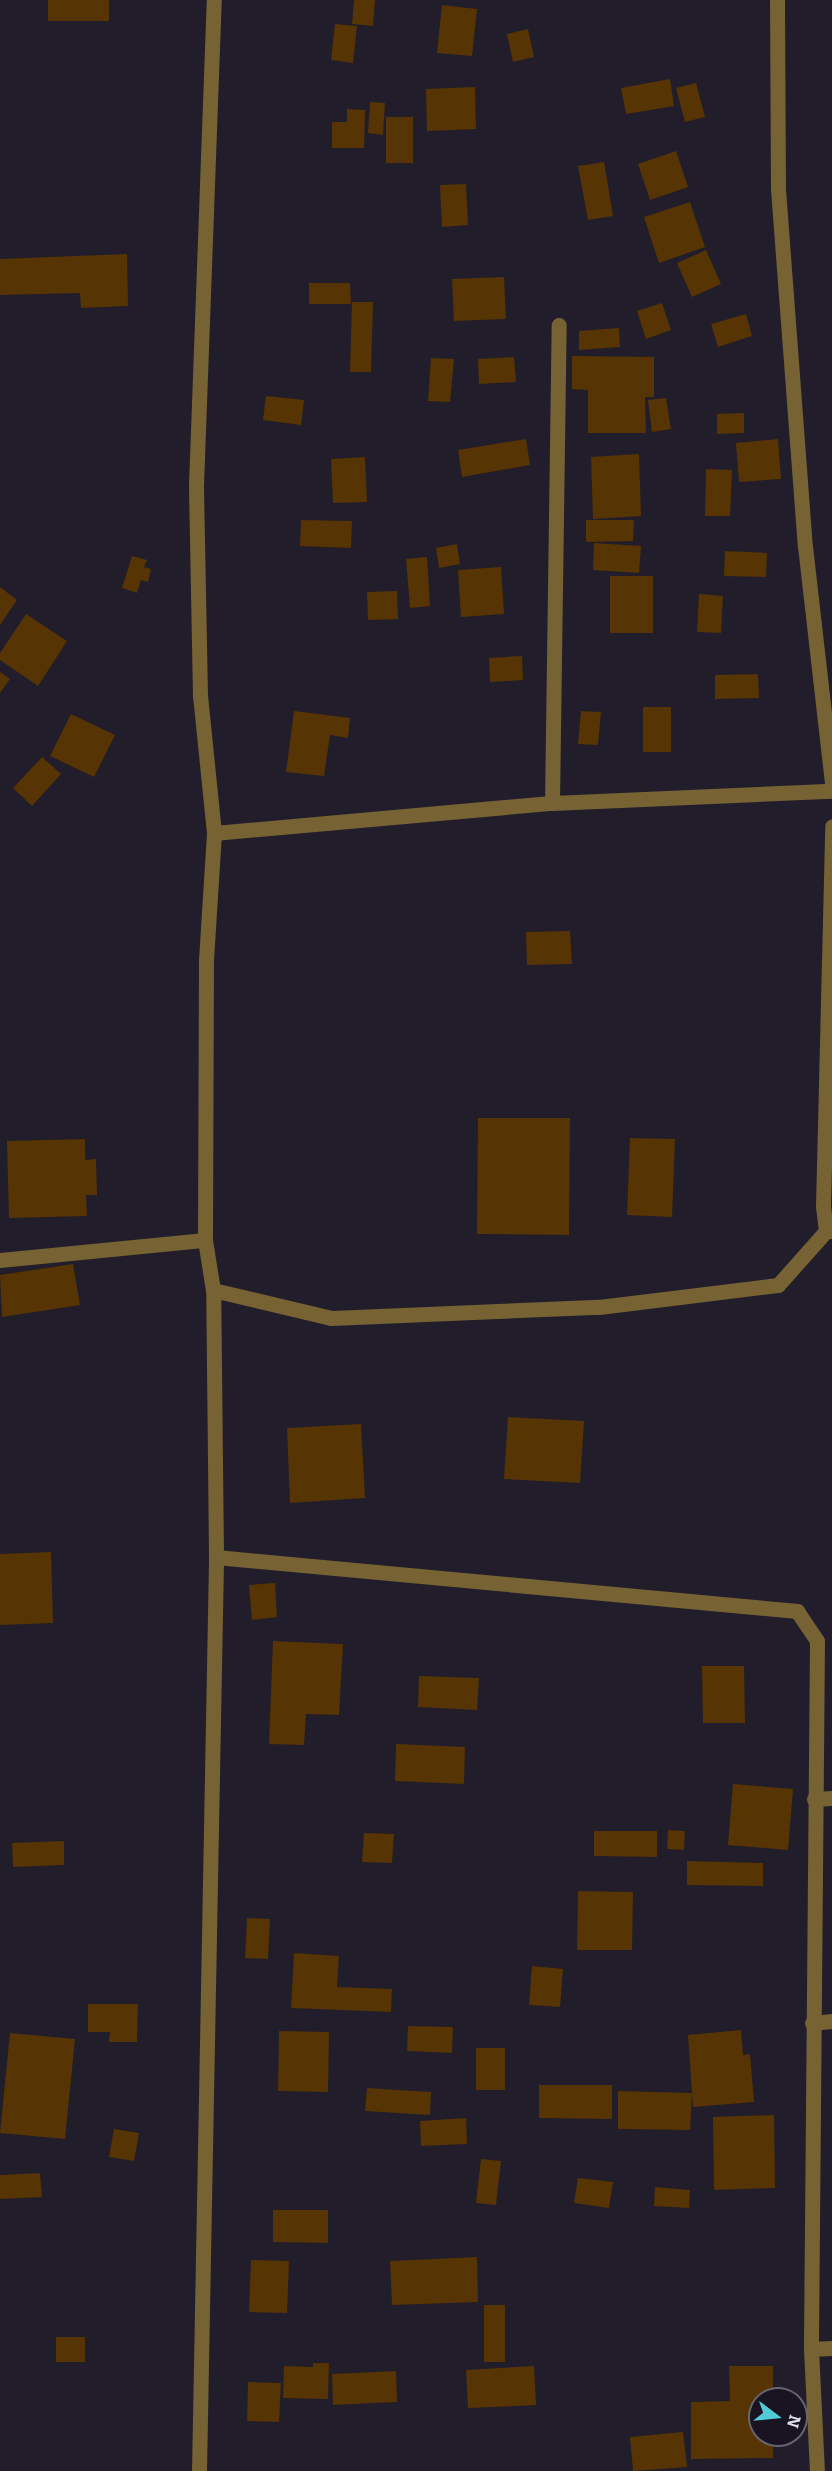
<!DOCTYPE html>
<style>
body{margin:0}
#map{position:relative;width:832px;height:2471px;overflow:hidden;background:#211d2b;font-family:Bitter,serif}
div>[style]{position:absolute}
.building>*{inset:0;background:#563403}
.minor>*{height:15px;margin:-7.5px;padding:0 7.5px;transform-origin:7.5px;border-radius:7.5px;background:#766233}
.tertiary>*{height:15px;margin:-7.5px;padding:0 7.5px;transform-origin:7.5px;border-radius:7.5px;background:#766233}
span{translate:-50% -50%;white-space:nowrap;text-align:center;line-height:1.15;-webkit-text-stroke:4.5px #181422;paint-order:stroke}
.north{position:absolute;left:748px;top:2387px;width:60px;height:60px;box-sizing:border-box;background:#181422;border:2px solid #686571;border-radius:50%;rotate:106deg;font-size:16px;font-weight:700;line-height:24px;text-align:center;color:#e0dee8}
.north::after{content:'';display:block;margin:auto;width:21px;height:27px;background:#52cbd7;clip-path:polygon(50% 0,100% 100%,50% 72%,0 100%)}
</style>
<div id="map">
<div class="building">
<i style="clip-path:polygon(48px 0,109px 0,109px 21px,48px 21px)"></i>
<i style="clip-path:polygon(354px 0,375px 0,373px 26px,352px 24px)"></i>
<i style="clip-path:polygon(442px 5px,477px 9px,472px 56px,437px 53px)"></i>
<i style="clip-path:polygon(335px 24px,357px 26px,353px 63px,331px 60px)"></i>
<i style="clip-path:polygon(528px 29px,534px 57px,513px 62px,507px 34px)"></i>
<i style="clip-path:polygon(670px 79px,674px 106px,626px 114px,621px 88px)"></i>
<i style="clip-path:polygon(696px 83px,705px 117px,685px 122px,676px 88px)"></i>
<i style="clip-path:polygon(475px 87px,476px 129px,427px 131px,426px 89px)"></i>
<i style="clip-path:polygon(370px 102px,385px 103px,383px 135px,368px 133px)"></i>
<i style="clip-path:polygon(347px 109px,365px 110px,364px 148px,332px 148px,332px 122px,347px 122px)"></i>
<i style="clip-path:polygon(386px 117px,413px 117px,413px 163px,386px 163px)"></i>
<i style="clip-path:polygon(676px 151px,688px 187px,650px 200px,638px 164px)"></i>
<i style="clip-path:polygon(604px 162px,613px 216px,588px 220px,578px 166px)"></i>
<i style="clip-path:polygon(466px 184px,468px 225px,442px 227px,440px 185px)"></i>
<i style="clip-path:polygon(690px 202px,705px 247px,659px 263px,644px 217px)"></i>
<i style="clip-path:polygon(706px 250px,721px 284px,692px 297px,677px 263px)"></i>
<i style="clip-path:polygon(127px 254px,128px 306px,81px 308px,80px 293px,0 295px,0 259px)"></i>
<i style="clip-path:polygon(504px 277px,506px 319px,454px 321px,452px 279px)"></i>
<i style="clip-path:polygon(309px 283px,350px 283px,351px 304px,309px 304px)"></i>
<i style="clip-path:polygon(352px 302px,373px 302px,371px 372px,350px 372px)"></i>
<i style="clip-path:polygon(662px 303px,671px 330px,646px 339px,637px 311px)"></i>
<i style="clip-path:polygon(746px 314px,752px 336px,718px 347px,711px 324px)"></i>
<i style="clip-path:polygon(619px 328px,620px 347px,579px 350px,579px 331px)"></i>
<i style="clip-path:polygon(572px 356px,654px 357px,654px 397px,645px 397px,646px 433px,588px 433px,588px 390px,572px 389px)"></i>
<i style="clip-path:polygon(514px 357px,516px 382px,479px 384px,478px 359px)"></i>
<i style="clip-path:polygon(431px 358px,454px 359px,450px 402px,428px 401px)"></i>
<i style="clip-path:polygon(266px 396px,304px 400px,301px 425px,263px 420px)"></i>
<i style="clip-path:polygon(666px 398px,671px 429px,652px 432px,648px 400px)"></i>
<i style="clip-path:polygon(744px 413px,744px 433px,717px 434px,717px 414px)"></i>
<i style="clip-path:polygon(526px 439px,530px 465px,462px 477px,458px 450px)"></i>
<i style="clip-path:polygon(778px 439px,781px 479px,739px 482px,736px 443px)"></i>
<i style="clip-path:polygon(639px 454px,641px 516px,593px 519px,591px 457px)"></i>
<i style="clip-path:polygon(365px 457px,367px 502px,333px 503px,331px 459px)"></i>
<i style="clip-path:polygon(706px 469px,732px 470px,730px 516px,705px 516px)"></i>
<i style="clip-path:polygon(301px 520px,352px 521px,351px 548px,300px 546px)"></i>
<i style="clip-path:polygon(586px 520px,634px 520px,633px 541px,586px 542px)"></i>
<i style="clip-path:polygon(594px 543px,641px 546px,639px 573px,593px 570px)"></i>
<i style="clip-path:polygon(457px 544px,460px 564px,439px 568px,436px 548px)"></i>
<i style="clip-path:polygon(725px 551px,767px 553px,766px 577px,724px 576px)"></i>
<i style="clip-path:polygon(132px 556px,147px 560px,144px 567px,151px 569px,148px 582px,141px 580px,137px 593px,122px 588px)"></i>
<i style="clip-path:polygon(427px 557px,430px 606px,410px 608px,406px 559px)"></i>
<i style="clip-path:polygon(501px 567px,504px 614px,461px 617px,458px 570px)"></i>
<i style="clip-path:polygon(610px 576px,653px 576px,653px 633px,610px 633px)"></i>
<i style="clip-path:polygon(0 587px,17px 600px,0 625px)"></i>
<i style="clip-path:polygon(397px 591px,398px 619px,368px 620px,367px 592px)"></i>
<i style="clip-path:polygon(699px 594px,723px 596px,721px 633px,697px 632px)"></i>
<i style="clip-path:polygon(26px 614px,67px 641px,38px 686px,0 660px,0 653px)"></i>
<i style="clip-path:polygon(522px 656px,523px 680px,490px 682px,489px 658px)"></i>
<i style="clip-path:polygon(0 672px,10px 679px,0 693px)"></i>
<i style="clip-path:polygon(758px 674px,759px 698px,715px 699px,715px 675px)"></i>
<i style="clip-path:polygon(643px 707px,671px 707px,671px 752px,643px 752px)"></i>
<i style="clip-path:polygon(294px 711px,350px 718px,348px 738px,330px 735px,324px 776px,286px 772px)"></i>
<i style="clip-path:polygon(581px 711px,601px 712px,598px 745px,578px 744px)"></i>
<i style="clip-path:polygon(71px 714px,115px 735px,94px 777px,50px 756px)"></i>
<i style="clip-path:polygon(42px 757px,61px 774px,32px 806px,13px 788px)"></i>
<i style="clip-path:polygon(570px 931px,572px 964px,527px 965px,526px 932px)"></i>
<i style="clip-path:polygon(478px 1118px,570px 1118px,569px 1235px,477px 1234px)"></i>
<i style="clip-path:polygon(630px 1138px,675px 1139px,672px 1217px,627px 1215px)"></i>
<i style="clip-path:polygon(85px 1139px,85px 1160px,96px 1159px,97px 1195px,86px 1195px,87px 1216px,9px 1218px,7px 1141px)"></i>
<i style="clip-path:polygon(73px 1264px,80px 1305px,2px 1317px,0 1275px)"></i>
<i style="clip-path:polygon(508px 1417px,584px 1421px,580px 1483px,504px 1479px)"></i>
<i style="clip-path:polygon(361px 1424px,365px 1498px,290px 1503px,287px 1428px)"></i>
<i style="clip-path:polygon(51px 1552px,53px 1623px,0 1625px,0 1554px)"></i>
<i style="clip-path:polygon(275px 1583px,277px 1617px,252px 1620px,249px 1585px)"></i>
<i style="clip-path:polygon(273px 1641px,343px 1644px,339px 1715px,306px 1714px,304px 1745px,269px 1744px)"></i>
<i style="clip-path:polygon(702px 1666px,744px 1666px,745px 1723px,703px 1723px)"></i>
<i style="clip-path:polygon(419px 1676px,479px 1678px,477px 1710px,418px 1707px)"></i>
<i style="clip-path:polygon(396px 1744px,465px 1747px,464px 1784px,395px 1781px)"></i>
<i style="clip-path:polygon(733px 1784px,793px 1789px,788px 1850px,728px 1845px)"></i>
<i style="clip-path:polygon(668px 1830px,685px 1831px,684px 1850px,667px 1849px)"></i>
<i style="clip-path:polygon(594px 1831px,657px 1831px,657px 1857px,594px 1856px)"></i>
<i style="clip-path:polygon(364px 1833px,394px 1834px,392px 1863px,362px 1862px)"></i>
<i style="clip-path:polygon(64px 1841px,64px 1865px,13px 1867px,12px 1843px)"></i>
<i style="clip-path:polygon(687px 1861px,763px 1863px,763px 1886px,687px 1885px)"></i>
<i style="clip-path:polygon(578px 1891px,633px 1892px,632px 1950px,577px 1950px)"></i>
<i style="clip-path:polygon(247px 1918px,270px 1919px,268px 1959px,245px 1958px)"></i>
<i style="clip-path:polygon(294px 1953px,339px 1956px,337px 1987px,392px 1989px,391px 2012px,291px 2008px)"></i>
<i style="clip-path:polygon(532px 1966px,563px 1969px,560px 2007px,529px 2005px)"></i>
<i style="clip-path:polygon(88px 2004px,138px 2004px,137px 2042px,109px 2042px,110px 2032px,88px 2032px)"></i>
<i style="clip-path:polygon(408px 2026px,453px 2027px,452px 2053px,407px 2051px)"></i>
<i style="clip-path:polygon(741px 2030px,743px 2055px,750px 2054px,754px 2102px,693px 2107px,688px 2035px)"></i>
<i style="clip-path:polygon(279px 2031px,329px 2032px,328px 2092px,278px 2091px)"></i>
<i style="clip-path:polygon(10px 2033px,75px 2039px,65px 2139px,0 2133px)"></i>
<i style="clip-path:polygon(476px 2048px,505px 2048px,505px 2090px,476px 2090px)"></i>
<i style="clip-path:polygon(539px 2085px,612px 2085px,612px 2119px,539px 2118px)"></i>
<i style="clip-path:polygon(367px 2088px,431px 2092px,430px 2115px,365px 2111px)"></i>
<i style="clip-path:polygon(618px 2091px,692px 2093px,690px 2130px,618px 2129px)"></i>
<i style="clip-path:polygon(774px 2115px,775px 2188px,714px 2190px,713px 2117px)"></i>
<i style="clip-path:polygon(466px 2118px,467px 2144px,421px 2146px,420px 2121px)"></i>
<i style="clip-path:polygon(114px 2129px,139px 2133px,134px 2161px,109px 2157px)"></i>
<i style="clip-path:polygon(481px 2159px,501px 2161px,496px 2205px,476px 2203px)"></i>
<i style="clip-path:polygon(40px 2173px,42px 2197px,0 2199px,0 2175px)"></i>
<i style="clip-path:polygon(578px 2178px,613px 2182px,609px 2208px,574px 2203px)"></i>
<i style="clip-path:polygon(655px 2187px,690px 2190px,689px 2208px,654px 2206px)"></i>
<i style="clip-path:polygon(273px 2210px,328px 2210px,328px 2243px,273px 2242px)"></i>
<i style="clip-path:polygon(477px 2257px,478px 2302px,392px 2305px,390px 2261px)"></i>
<i style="clip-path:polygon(251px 2260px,289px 2261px,287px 2313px,249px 2312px)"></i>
<i style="clip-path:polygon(484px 2305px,505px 2305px,505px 2362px,484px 2362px)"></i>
<i style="clip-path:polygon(56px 2337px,85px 2337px,85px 2362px,56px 2362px)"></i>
<i style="clip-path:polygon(313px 2363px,329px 2363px,328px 2399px,283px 2398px,284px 2366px,313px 2367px)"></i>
<i style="clip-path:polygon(534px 2366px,536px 2405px,468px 2408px,466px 2370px)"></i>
<i style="clip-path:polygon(729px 2366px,773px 2366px,773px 2399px,760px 2399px,760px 2435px,773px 2435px,773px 2458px,691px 2459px,691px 2402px,730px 2401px)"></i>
<i style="clip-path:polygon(396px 2371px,397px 2402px,333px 2405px,332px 2374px)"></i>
<i style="clip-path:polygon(248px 2382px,281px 2383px,279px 2422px,247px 2421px)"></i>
<i style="clip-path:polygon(683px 2432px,687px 2467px,633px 2471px,630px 2437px)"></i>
</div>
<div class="minor">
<i style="left:777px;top:0;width:189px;rotate:89.7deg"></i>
<i style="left:778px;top:189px;width:358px;rotate:85.7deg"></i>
<i style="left:805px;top:546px;width:239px;rotate:83.5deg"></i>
<i style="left:552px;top:803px;width:478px;rotate:-89.2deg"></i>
<i style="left:214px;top:833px;width:339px;rotate:-5.1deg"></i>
<i style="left:552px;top:803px;width:280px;rotate:-2.5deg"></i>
<i style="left:826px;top:1231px;width:25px;rotate:-97deg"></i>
<i style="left:823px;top:1206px;width:380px;rotate:-88.6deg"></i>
<i style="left:0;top:1260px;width:206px;rotate:-5.6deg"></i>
<i style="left:213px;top:1290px;width:121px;rotate:13.3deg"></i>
<i style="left:331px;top:1318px;width:268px;rotate:-2.4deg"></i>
<i style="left:599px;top:1307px;width:180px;rotate:-7deg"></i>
<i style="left:778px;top:1285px;width:72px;rotate:-48.4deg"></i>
<i style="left:826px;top:1231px;width:6px"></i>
<i style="left:216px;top:1557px;width:584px;rotate:5.31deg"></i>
<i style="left:797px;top:1611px;width:36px;rotate:56deg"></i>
<i style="left:817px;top:1641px;width:708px;rotate:90.49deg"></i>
<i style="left:811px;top:2349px;width:122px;rotate:87.2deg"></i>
<i style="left:814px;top:1799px;width:18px;rotate:-3deg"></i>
<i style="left:812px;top:2023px;width:20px;rotate:-6deg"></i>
<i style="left:811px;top:2349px;width:21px;rotate:-3deg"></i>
</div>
<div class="tertiary">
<i style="left:199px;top:2471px;width:914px;rotate:-88.93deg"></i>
<i style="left:216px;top:1557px;width:267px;rotate:-90.6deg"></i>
<i style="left:213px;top:1290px;width:51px;rotate:-99.1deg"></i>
<i style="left:205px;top:1240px;width:280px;rotate:-89.8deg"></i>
<i style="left:206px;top:960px;width:127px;rotate:-86.4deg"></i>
<i style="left:214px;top:833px;width:138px;rotate:-95.8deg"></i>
<i style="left:200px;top:696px;width:211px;rotate:-91.1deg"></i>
<i style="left:196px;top:485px;width:485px;rotate:-87.9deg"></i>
</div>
<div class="north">N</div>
</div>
